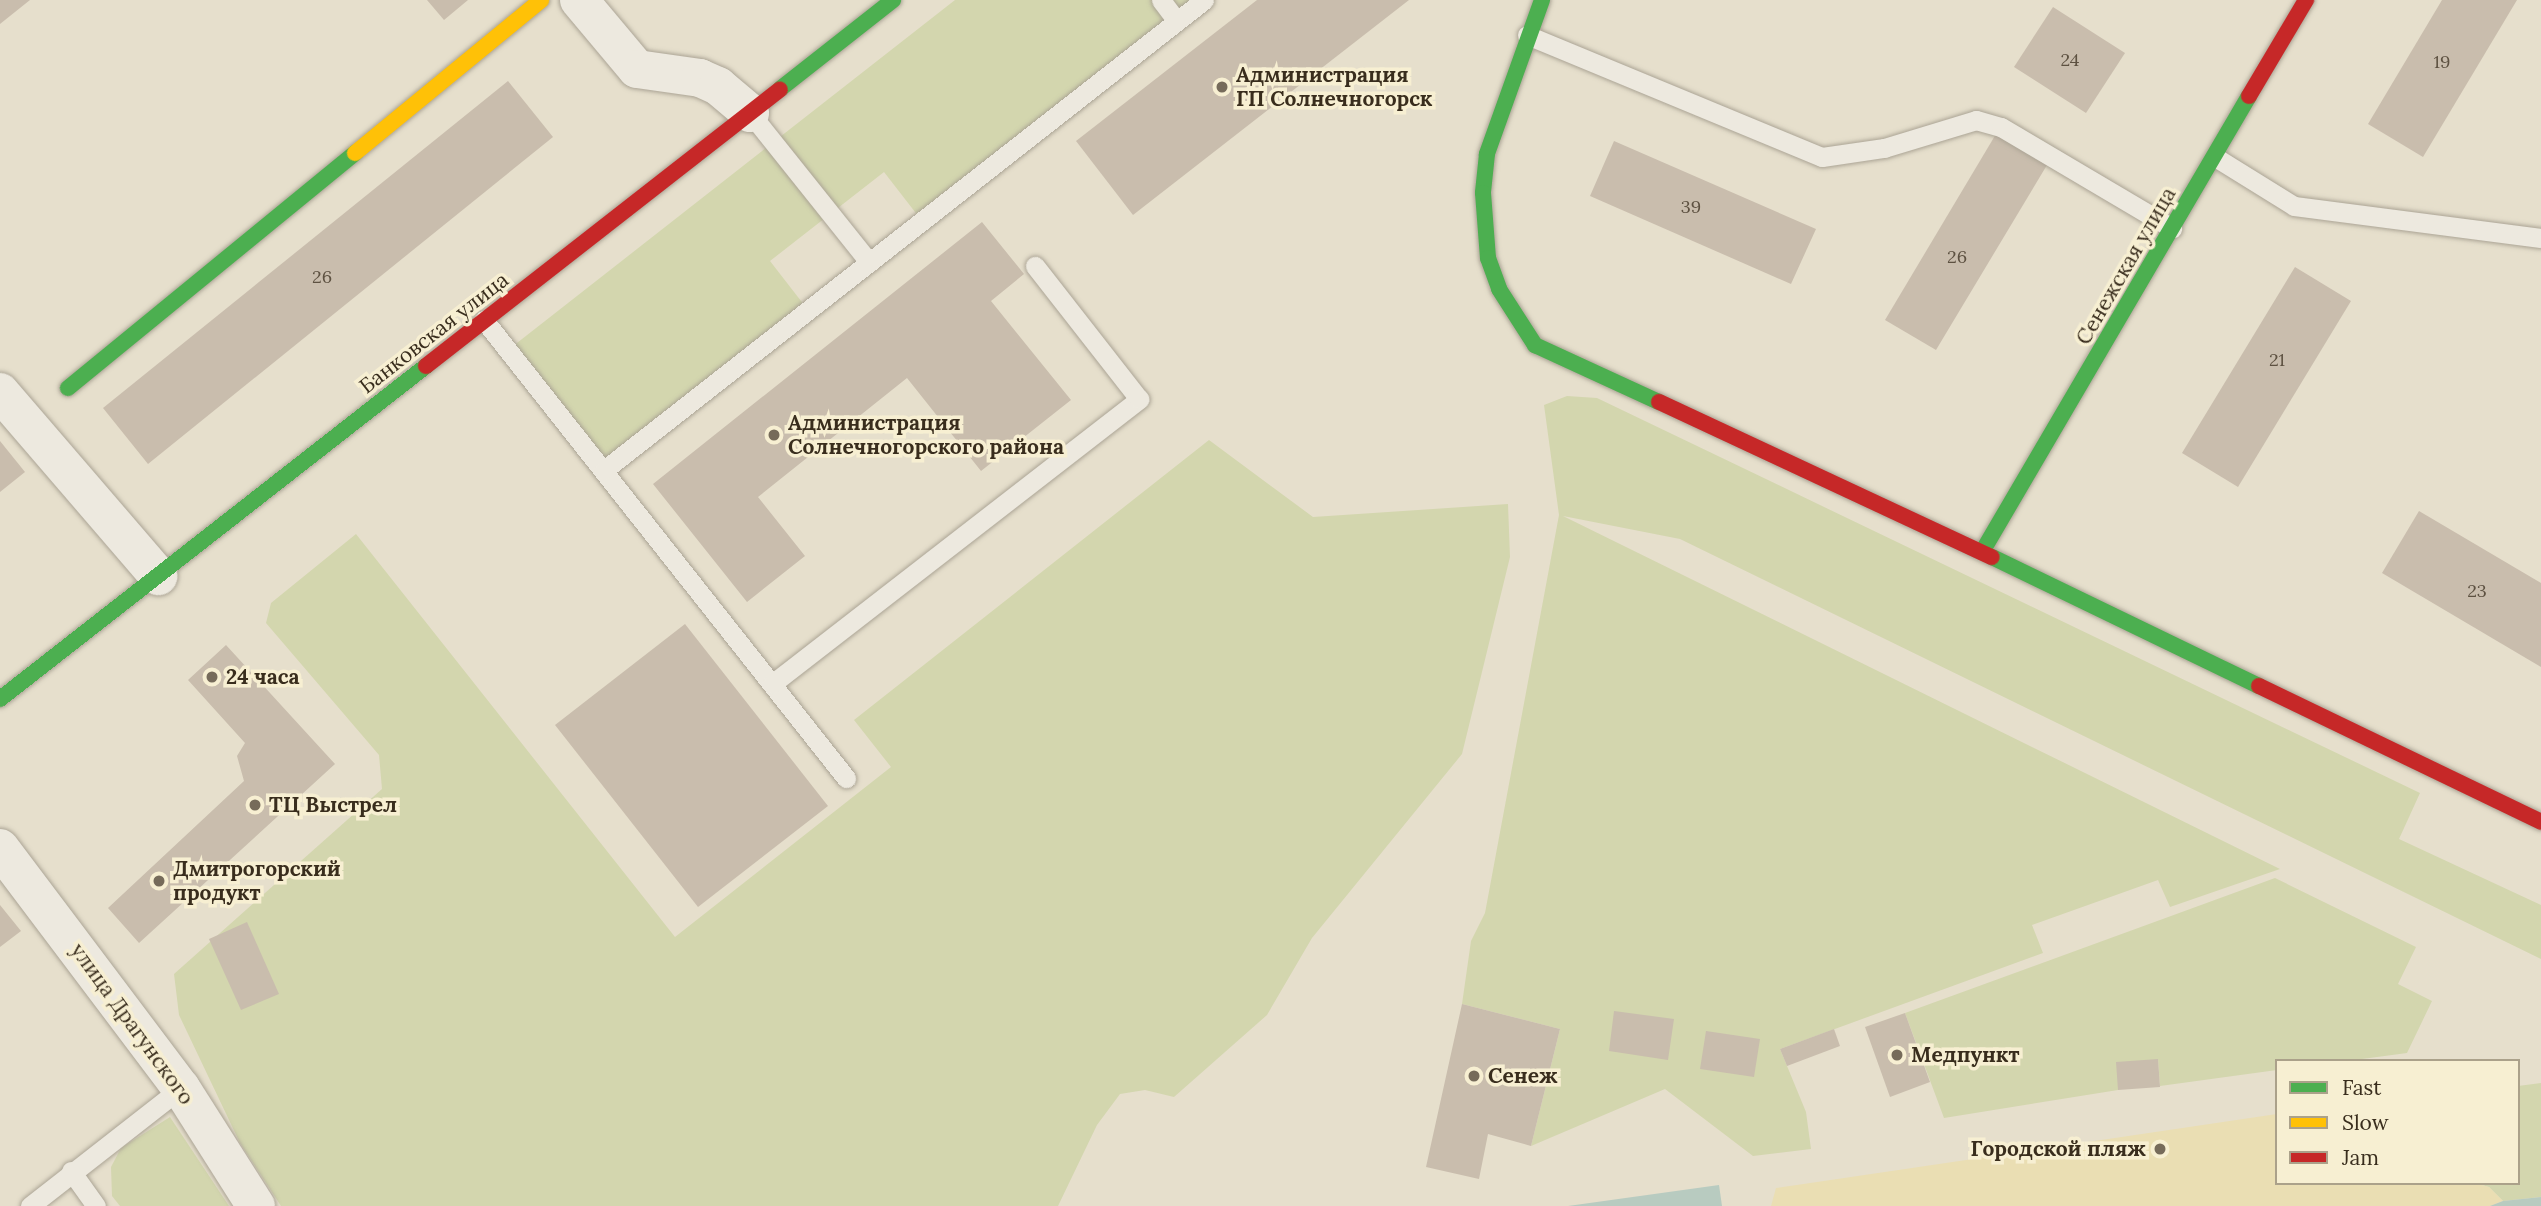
<!DOCTYPE html>
<meta charset="utf-8">
<style>
body{margin:0}
#map{position:relative;width:2541px;height:1206px;overflow:hidden;background:#e6dfcc;font-family:Lora,serif}
div>[style]{position:absolute}
.green>*{inset:0;background:#d3d6ae}
.sand>*{inset:0;background:#eadeb3}
.water>*{inset:0;background:#b8cbc0}
.building>*{inset:0;background:#c9bdad}
.roads{filter:drop-shadow(0 0 2px #aba495) drop-shadow(0 0 2px #aba495)}
.lane>*{height:19px;margin:-9.5px;padding:0 9.5px;transform-origin:9.5px;border-radius:9.5px;background:#ede9df}
.street>*{height:38px;margin:-19px;padding:0 19px;transform-origin:19px;border-radius:19px;background:#ede9df}
.fast>*{height:16px;margin:-8px;padding:0 8px;transform-origin:8px;border-radius:8px;background:#4caf50}
.slow>*{height:16px;margin:-8px;padding:0 8px;transform-origin:8px;border-radius:8px;background:#ffc107}
.jam>*{height:16px;margin:-8px;padding:0 8px;transform-origin:8px;border-radius:8px;background:#c62828}
.dots>*{width:19px;height:19px;translate:-50% -50%;box-sizing:border-box;border:4px solid #f7efd2;border-radius:50%}
span{translate:-50% -50%;white-space:nowrap;text-align:center;line-height:1.15;-webkit-text-stroke:7px #f7efd2;paint-order:stroke}
.number-label{font-size:18px;color:#5d5141}
.number-label span{-webkit-text-stroke-width:0}
.poi-label{font-size:21px;color:#392d1d;font-weight:700}
.left{translate:0 -50%;text-align:left}
.right{translate:-100% -50%;text-align:right}
.street-label{font-size:21px;color:#392d1d}
.legend{position:absolute;left:2275px;top:1059px;width:245px;height:126px;box-sizing:border-box;background:#f7efd2;border:2px solid #aba18a;margin:0;padding:9px 12px;list-style:none;font-size:21px;color:#392d1d}
.legend li{display:flex;align-items:center;gap:14px;height:35px}
.legend b{width:35px;border:2px solid #aba18a}
</style>
<div id="map">
<div class="green">
<i style="clip-path:polygon(955px 0,1203px 0,922px 221px,884px 172px,770px 261px,808px 310px,604px 470px,508px 350px)"></i>
<i style="clip-path:polygon(1567px 396px,1597px 398px,2420px 793px,2399px 839px,2541px 905px,2541px 959px,1680px 539px,1563px 516px,2280px 869px,2170px 907px,2158px 880px,2032px 925px,2043px 953px,1780px 1049px,1806px 1112px,1811px 1149px,1753px 1156px,1665px 1089px,1531px 1146px,1560px 1029px,1462px 1004px,1471px 941px,1485px 913px,1559px 515px,1544px 405px)"></i>
<i style="clip-path:polygon(1209px 440px,1313px 517px,1508px 504px,1510px 557px,1462px 754px,1312px 938px,1267px 1015px,1174px 1097px,1145px 1090px,1120px 1094px,1097px 1125px,1058px 1206px,281px 1206px,240px 1143px,179px 1015px,174px 974px,382px 789px,379px 755px,266px 623px,271px 603px,356px 534px,675px 937px,891px 767px,854px 720px)"></i>
<i style="clip-path:polygon(2275px 878px,2416px 947px,2398px 984px,2432px 1001px,2407px 1053px,2347px 1061px,2277px 1061px,2277px 1070px,2160px 1086px,2158px 1059px,2118px 1090px,1944px 1118px,1905px 1013px)"></i>
<i style="clip-path:polygon(2541px 1083px,2541px 1197px,2503px 1201px,2489px 1187px,2475px 1183px,2518px 1183px,2518px 1086px)"></i>
<i style="clip-path:polygon(170px 1117px,229px 1206px,120px 1206px,112px 1196px,111px 1167px,121px 1148px)"></i>
</div>
<div class="sand">
<i style="clip-path:polygon(2277px 1114px,2277px 1183px,2475px 1183px,2489px 1187px,2503px 1201px,2490px 1206px,1771px 1206px,1776px 1188px)"></i>
</div>
<div class="water">
<i style="clip-path:polygon(1719px 1185px,1722px 1206px,1568px 1206px)"></i>
<i style="clip-path:polygon(2541px 1197px,2541px 1206px,2490px 1206px,2503px 1201px)"></i>
</div>
<div class="building">
<i style="clip-path:polygon(0 0,30px 0,0 24px)"></i>
<i style="clip-path:polygon(427px 0,468px 0,444px 20px)"></i>
<i style="clip-path:polygon(1257px 0,1409px 0,1133px 215px,1076px 141px)"></i>
<i style="clip-path:polygon(2442px 0,2517px 0,2423px 157px,2368px 124px)"></i>
<i style="clip-path:polygon(2053px 7px,2125px 53px,2086px 113px,2014px 67px)"></i>
<i style="clip-path:polygon(508px 81px,553px 137px,148px 464px,103px 408px)"></i>
<i style="clip-path:polygon(1996px 134px,2047px 165px,1936px 350px,1885px 320px)"></i>
<i style="clip-path:polygon(1614px 141px,1816px 229px,1791px 284px,1590px 196px)"></i>
<i style="clip-path:polygon(982px 222px,1024px 274px,991px 301px,1071px 400px,981px 471px,907px 378px,758px 497px,805px 556px,747px 602px,653px 484px)"></i>
<i style="clip-path:polygon(2295px 267px,2351px 301px,2238px 487px,2182px 453px)"></i>
<i style="clip-path:polygon(0 441px,25px 472px,0 492px)"></i>
<i style="clip-path:polygon(2419px 511px,2541px 583px,2541px 667px,2382px 573px)"></i>
<i style="clip-path:polygon(685px 624px,828px 806px,698px 907px,555px 725px)"></i>
<i style="clip-path:polygon(226px 645px,335px 764px,139px 943px,108px 908px,244px 781px,237px 756px,245px 743px,188px 680px)"></i>
<i style="clip-path:polygon(0 905px,21px 931px,0 947px)"></i>
<i style="clip-path:polygon(247px 922px,279px 994px,241px 1010px,209px 939px)"></i>
<i style="clip-path:polygon(1462px 1004px,1560px 1029px,1531px 1146px,1488px 1134px,1479px 1179px,1426px 1167px)"></i>
<i style="clip-path:polygon(1614px 1011px,1674px 1019px,1668px 1060px,1609px 1051px)"></i>
<i style="clip-path:polygon(1905px 1013px,1930px 1082px,1890px 1097px,1865px 1027px)"></i>
<i style="clip-path:polygon(1834px 1029px,1840px 1046px,1787px 1066px,1780px 1049px)"></i>
<i style="clip-path:polygon(1706px 1031px,1760px 1039px,1754px 1077px,1700px 1069px)"></i>
<i style="clip-path:polygon(2158px 1059px,2160px 1087px,2118px 1090px,2116px 1062px)"></i>
</div>
<div class="roads">
<div class="lane">
<i style="left:1161px;top:0;width:26px;rotate:53deg"></i>
<i style="left:1527px;top:35px;width:319px;rotate:22.5deg"></i>
<i style="left:1822px;top:157px;width:63px;rotate:-8.3deg"></i>
<i style="left:1884px;top:148px;width:96px;rotate:-16.9deg"></i>
<i style="left:1976px;top:120px;width:26px;rotate:16deg"></i>
<i style="left:2001px;top:127px;width:199px;rotate:30.6deg"></i>
<i style="left:750px;top:113px;width:191px;rotate:51.4deg"></i>
<i style="left:2215px;top:157px;width:93px;rotate:31.8deg"></i>
<i style="left:2294px;top:206px;width:249px;rotate:7.4deg"></i>
<i style="left:484px;top:320px;width:584px;rotate:51.68deg"></i>
<i style="left:604px;top:470px;width:762px;rotate:-38.07deg"></i>
<i style="left:772px;top:684px;width:465px;rotate:-37.8deg"></i>
<i style="left:1139px;top:399px;width:169px;rotate:-128deg"></i>
<i style="left:71px;top:1171px;width:43px;rotate:54.5deg"></i>
<i style="left:30px;top:1206px;width:192px;rotate:-38deg"></i>
</div>
<div class="street">
<i style="left:579px;top:0;width:90px;rotate:50deg"></i>
<i style="left:637px;top:69px;width:64px;rotate:8.1deg"></i>
<i style="left:700px;top:78px;width:20px;rotate:24deg"></i>
<i style="left:718px;top:86px;width:42px;rotate:40.2deg"></i>
<i style="left:0;top:392px;width:243px;rotate:49.3deg"></i>
<i style="left:0;top:848px;width:301px;rotate:53deg"></i>
<i style="left:181px;top:1088px;width:140px;rotate:57.6deg"></i>
</div>
<div class="fast">
<i style="left:1542px;top:0;width:164px;rotate:109.7deg"></i>
<i style="left:1487px;top:154px;width:39px;rotate:96deg"></i>
<i style="left:1483px;top:193px;width:65px;rotate:85.6deg"></i>
<i style="left:1488px;top:258px;width:33px;rotate:70deg"></i>
<i style="left:1499px;top:289px;width:67px;rotate:57.3deg"></i>
<i style="left:1535px;top:345px;width:136px;rotate:24.7deg"></i>
<i style="left:780px;top:89px;width:144px;rotate:-38.2deg"></i>
<i style="left:68px;top:388px;width:371px;rotate:-39.3deg"></i>
<i style="left:1982px;top:552px;width:528px;rotate:-59.65deg"></i>
<i style="left:1992px;top:557px;width:297px;rotate:25.8deg"></i>
<i style="left:0;top:699px;width:541px;rotate:-38.01deg"></i>
</div>
<div class="slow">
<i style="left:355px;top:153px;width:241px;rotate:-39.4deg"></i>
</div>
<div class="jam">
<i style="left:2249px;top:96px;width:112px;rotate:-59.3deg"></i>
<i style="left:426px;top:366px;width:449px;rotate:-38deg"></i>
<i style="left:1659px;top:402px;width:367px;rotate:25deg"></i>
<i style="left:2259px;top:686px;width:313px;rotate:25.7deg"></i>
</div>
</div>
<div class="dots">
<i style="left:1222px;top:87px;background:#766b5a"></i>
<i style="left:774px;top:435px;background:#766b5a"></i>
<i style="left:212px;top:677px;background:#766b5a"></i>
<i style="left:255px;top:805px;background:#766b5a"></i>
<i style="left:159px;top:881px;background:#766b5a"></i>
<i style="left:1897px;top:1055px;background:#766b5a"></i>
<i style="left:1474px;top:1076px;background:#766b5a"></i>
<i style="left:2160px;top:1149px;background:#766b5a"></i>
</div>
<div class="number-label">
<span style="left:2070px;top:60px">24</span>
<span style="left:2442px;top:62px">19</span>
<span style="left:1691px;top:207px">39</span>
<span style="left:1957px;top:257px">26</span>
<span style="left:322px;top:277px">26</span>
<span style="left:2277px;top:360px">21</span>
<span style="left:2477px;top:591px">23</span>
</div>
<div class="poi-label">
<span class="left" style="left:1236px;top:87px">Администрация<br>ГП Солнечногорск</span>
<span class="left" style="left:788px;top:435px">Администрация<br>Солнечногорского района</span>
<span class="left" style="left:226px;top:677px">24 часа</span>
<span class="left" style="left:269px;top:805px">ТЦ Выстрел</span>
<span class="left" style="left:173px;top:881px">Дмитрогорский<br>продукт</span>
<span class="left" style="left:1911px;top:1055px">Медпункт</span>
<span class="left" style="left:1488px;top:1076px">Сенеж</span>
<span class="right" style="left:2146px;top:1149px">Городской пляж</span>
</div>
<div class="street-label">
<span style="left:2126px;top:266px;rotate:-60deg">Сенежская улица</span>
<span style="left:434px;top:333px;rotate:-38deg">Банковская улица</span>
<span style="left:132px;top:1024px;rotate:54deg">улица Драгунского</span>
</div>
<ul class="legend">
<li><b style="height:9px;background:#4caf50"></b>Fast</li>
<li><b style="height:9px;background:#ffc107"></b>Slow</li>
<li><b style="height:9px;background:#c62828"></b>Jam</li>
</ul>
</div>
